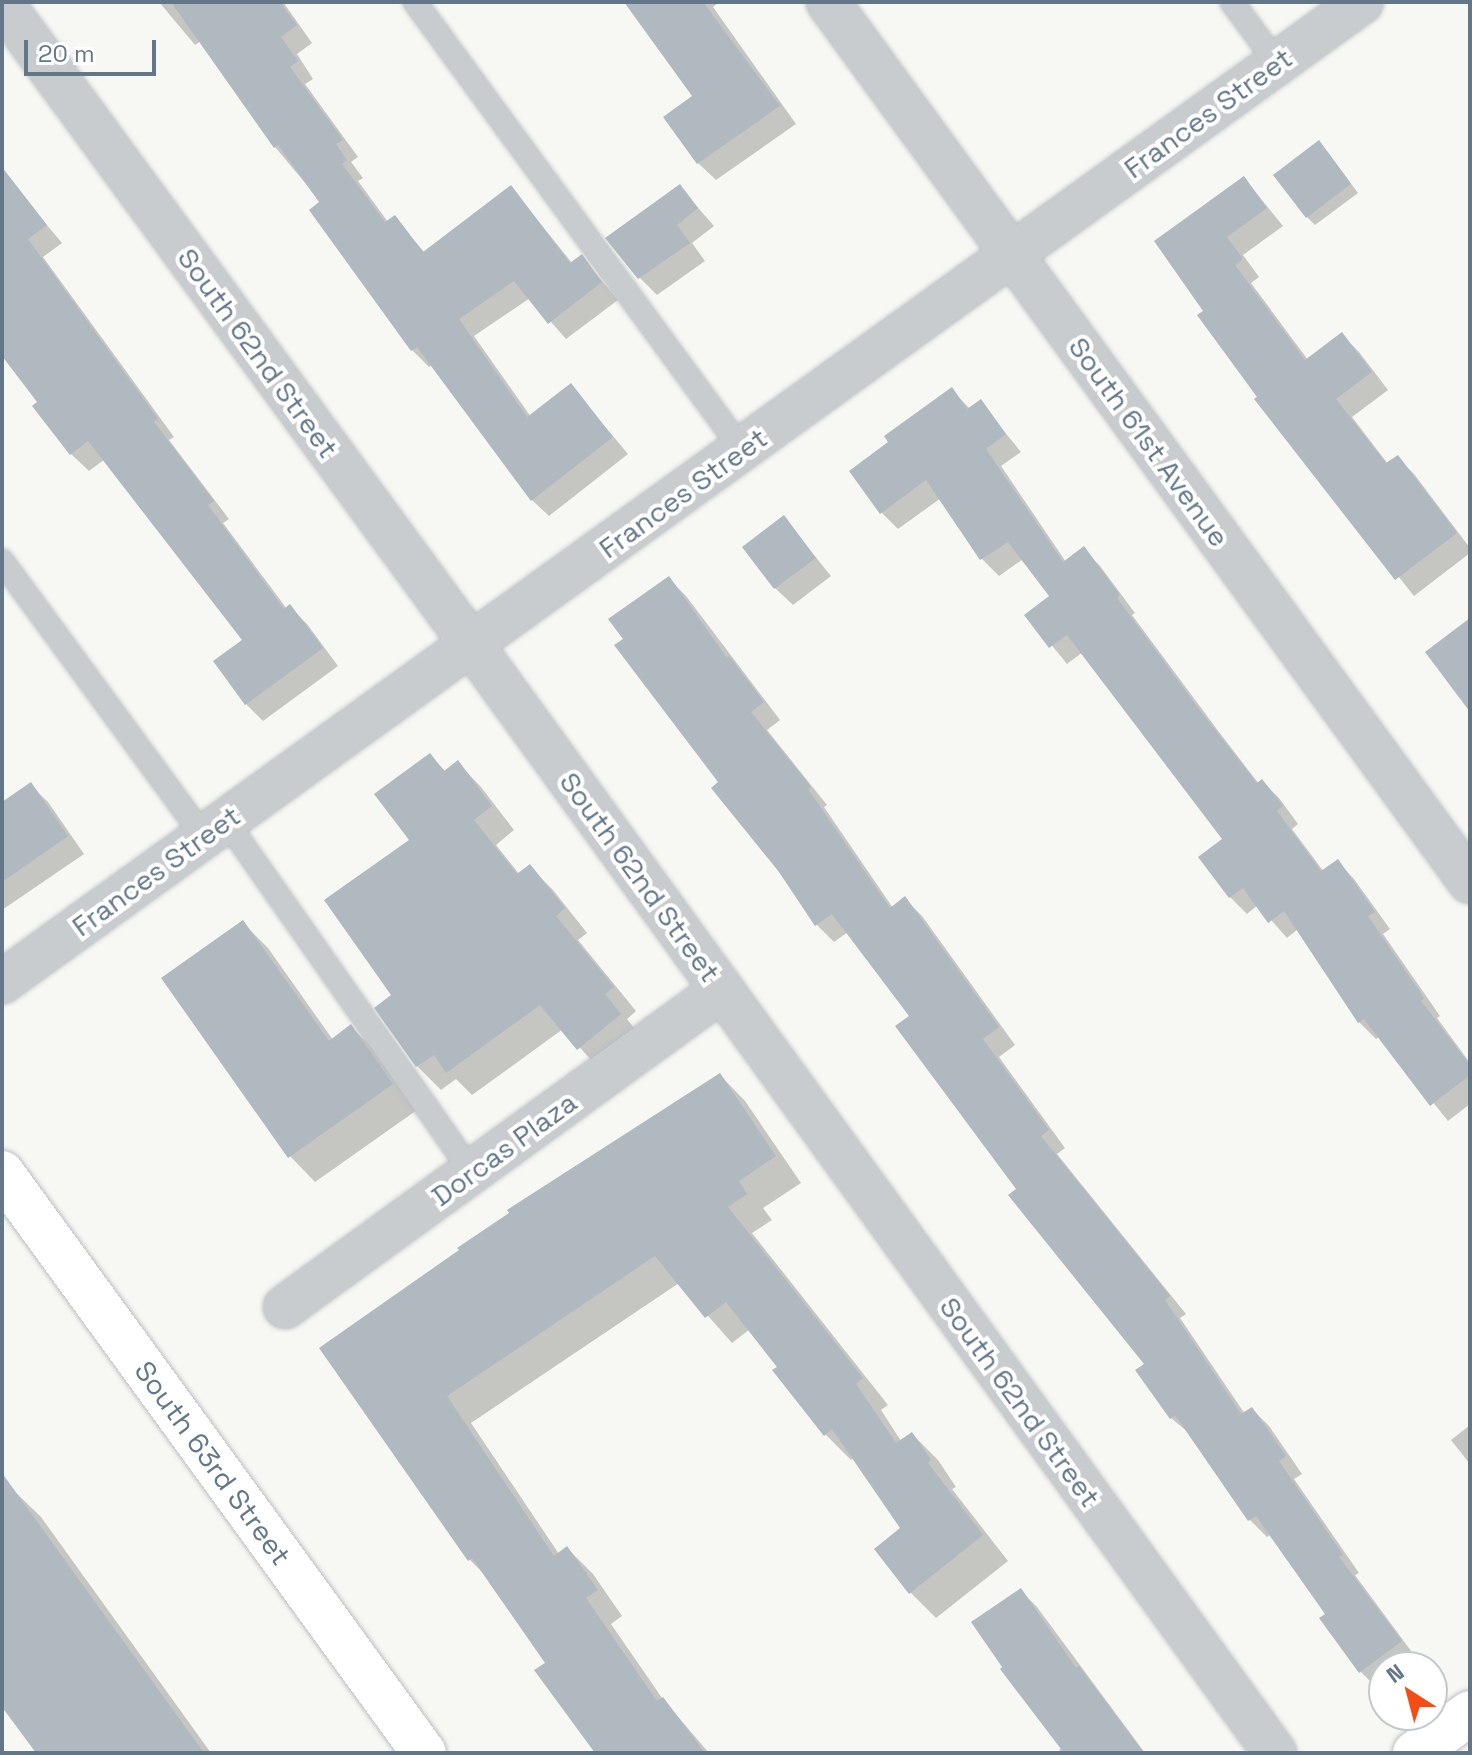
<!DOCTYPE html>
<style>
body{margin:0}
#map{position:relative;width:1472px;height:1755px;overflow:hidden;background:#f7f7f3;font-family:"Space Grotesk",sans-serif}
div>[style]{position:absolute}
.shadow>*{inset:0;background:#0003}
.building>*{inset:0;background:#b0b9bf}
.roads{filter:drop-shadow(0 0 2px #b8bec2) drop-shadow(0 0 2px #b8bec2)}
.lane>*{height:22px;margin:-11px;padding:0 11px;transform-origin:11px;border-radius:11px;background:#c9cccf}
.street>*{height:42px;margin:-21px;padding:0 21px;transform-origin:21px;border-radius:21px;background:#c9cccf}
.secondary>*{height:44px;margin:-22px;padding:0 22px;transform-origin:22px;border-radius:22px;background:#fff}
.primary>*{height:44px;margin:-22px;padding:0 22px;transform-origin:22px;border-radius:22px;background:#fff}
span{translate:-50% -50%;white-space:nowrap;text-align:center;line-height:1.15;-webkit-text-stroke:8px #fff;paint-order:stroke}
.street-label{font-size:28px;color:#637788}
.frame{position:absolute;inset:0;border:4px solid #637788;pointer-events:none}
.north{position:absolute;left:1368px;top:1651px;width:80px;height:80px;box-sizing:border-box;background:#fff;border:2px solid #c1c9cf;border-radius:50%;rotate:324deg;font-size:22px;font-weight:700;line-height:32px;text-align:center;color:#637788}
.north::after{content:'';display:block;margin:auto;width:28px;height:36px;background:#f64c15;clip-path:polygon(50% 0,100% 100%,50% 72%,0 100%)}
.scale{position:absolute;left:24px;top:40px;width:132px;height:36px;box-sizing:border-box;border:4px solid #637788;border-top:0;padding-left:10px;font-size:24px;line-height:28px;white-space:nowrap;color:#637788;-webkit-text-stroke:6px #fff;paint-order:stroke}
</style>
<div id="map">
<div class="shadow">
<i style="clip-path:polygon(159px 2px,283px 2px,312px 43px,297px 54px,313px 79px,305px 84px,358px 157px,351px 162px,363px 178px,358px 181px,388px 222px,394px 217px,425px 253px,511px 187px,572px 263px,582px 257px,618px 300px,566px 339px,530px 298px,474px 336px,531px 417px,571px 386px,628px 454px,549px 516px,532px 500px,432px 365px,429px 367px,412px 350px,322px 203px,275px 147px,201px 41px,195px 45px)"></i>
<i style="clip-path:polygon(627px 2px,719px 2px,713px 7px,796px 124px,716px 180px,698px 163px,666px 118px,694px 97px)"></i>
<i style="clip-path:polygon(1327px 151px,1358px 193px,1315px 225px,1307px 217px)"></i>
<i style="clip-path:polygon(1244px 178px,1283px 226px,1243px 255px,1259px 277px,1251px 283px,1308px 360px,1342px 335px,1359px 352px,1388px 390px,1352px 417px,1388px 464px,1397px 457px,1414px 474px,1470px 548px,1470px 553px,1414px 596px,1257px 399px,1260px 397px,1206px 311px,1157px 242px)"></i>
<i style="clip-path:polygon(10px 181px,62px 243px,43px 257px,174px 437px,169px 440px,229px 519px,223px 523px,287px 609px,290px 607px,307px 624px,338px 666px,263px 721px,246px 704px,244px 640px,105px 459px,89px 471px,71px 454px,35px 406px,40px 402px,2px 352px,2px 187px)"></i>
<i style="clip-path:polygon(680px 187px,714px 226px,692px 243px,705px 261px,657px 295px,626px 264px)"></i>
<i style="clip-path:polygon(952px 390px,970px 409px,980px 402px,1021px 452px,1001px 466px,1066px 562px,1083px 549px,1100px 566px,1135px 613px,1132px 615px,1219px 732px,1259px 784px,1262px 781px,1279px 798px,1298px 824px,1292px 829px,1324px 872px,1338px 862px,1354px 879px,1390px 929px,1383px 934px,1440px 1016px,1437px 1018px,1470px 1063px,1470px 1104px,1448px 1121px,1380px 1036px,1376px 1039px,1359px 1022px,1298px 929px,1287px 938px,1258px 905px,1247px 914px,1230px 897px,1201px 857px,1224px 840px,1083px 652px,1067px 664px,1027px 615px,1052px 596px,1023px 559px,999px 576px,982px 559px,941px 498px,898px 529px,882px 513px,891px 443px)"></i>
<i style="clip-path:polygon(784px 518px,831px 576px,793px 605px,775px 588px)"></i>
<i style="clip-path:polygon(669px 579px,686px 596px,780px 720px,767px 730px,827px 805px,824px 807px,893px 908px,905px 899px,922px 916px,1015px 1045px,999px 1057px,1065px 1148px,1057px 1154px,1186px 1314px,1180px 1318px,1245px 1414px,1252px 1409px,1269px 1426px,1302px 1474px,1294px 1479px,1359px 1573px,1355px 1575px,1417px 1659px,1407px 1667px,1384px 1667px,1384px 1684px,1378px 1689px,1361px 1672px,1328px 1615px,1271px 1534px,1267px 1537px,1250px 1520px,1190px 1434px,1171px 1418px,1147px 1364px,1019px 1189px,911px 1016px,848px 932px,834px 942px,817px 925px,625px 640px)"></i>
<i style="clip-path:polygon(430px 755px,446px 772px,458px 763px,481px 787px,514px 830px,496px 845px,520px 875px,530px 867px,553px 890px,587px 933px,578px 940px,636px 1011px,627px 1019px,643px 1039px,602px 1072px,563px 1029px,472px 1095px,456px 1079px,441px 1090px,417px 1066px,377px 1008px,394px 996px,412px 840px)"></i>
<i style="clip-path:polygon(30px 785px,48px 802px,84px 854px,2px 910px,2px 804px)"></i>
<i style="clip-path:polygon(243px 923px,268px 948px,333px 1040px,351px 1027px,377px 1052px,417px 1110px,315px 1182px,290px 1156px)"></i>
<i style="clip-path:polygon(720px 1075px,745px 1101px,801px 1183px,763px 1208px,772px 1220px,752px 1233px,888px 1405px,881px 1410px,901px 1441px,912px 1434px,938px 1460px,956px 1487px,952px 1489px,1008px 1561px,936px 1618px,911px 1593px,877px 1549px,903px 1528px,854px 1457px,851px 1460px,825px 1434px,750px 1329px,732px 1343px,679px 1283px,471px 1423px,559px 1554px,567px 1548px,593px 1574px,622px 1616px,611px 1624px,662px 1698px,709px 1753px,598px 1753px,548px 1664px,489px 1579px,469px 1559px,322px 1348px)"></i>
<i style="clip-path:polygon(1470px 1425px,1470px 1464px,1451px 1440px)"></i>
<i style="clip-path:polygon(8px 1485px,41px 1517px,211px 1753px,38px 1753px,6px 1708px,2px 1711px,2px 1489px)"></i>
<i style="clip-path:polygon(1020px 1590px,1037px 1607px,1145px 1753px,1062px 1753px,1059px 1750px,1062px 1747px,1005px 1667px)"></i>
</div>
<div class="building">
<i style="clip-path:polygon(171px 2px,280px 2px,297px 25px,281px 37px,298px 61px,290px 67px,343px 140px,336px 144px,347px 160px,342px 164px,385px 222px,395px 215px,423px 252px,511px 185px,570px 263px,582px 254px,602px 282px,548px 324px,514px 281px,459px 319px,527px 417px,571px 383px,613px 437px,531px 501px,417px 347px,411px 351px,309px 210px,319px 202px,278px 145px,274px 148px)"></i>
<i style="clip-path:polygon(624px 2px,703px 2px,780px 106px,697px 164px,663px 117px,692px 96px)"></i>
<i style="clip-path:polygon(1319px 140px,1351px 184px,1306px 218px,1273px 175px)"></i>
<i style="clip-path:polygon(2px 167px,47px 225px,28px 239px,158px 419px,154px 422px,214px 501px,208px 505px,284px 609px,290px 604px,323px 648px,245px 705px,213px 661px,242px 640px,88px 441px,70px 455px,32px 406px,37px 402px,2px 356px)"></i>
<i style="clip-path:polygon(1244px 176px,1267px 208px,1227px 237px,1243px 259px,1235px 265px,1305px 360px,1342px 332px,1372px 372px,1336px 399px,1386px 463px,1398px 455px,1457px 533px,1395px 580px,1254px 399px,1257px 397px,1197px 315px,1203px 311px,1154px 241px)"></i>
<i style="clip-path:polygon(680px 184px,698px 208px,677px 225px,690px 243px,638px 279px,605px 238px)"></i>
<i style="clip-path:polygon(952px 387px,967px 409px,981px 399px,1006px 434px,986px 449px,1063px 562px,1084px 546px,1120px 595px,1117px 598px,1202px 713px,1257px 783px,1262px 779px,1283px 806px,1277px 811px,1321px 871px,1338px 859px,1375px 912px,1368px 916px,1424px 998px,1421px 1001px,1470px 1065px,1470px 1075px,1430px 1106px,1364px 1019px,1358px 1023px,1284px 911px,1268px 923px,1243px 888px,1229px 898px,1198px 857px,1222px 839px,1067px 635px,1049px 648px,1024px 615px,1049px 596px,1008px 542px,980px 560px,926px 480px,880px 514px,849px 471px,888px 442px,884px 436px)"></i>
<i style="clip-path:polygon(784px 515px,816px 558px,774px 589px,742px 547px)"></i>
<i style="clip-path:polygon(669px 576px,727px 658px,729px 656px,764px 702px,751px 712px,811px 787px,808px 789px,890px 908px,905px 896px,999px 1027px,983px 1039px,1049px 1130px,1041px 1136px,1170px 1296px,1165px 1300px,1241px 1414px,1252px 1407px,1286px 1456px,1279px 1461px,1343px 1555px,1339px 1557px,1402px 1641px,1359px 1673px,1319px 1618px,1325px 1614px,1256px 1516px,1248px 1521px,1175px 1415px,1170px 1419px,1135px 1370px,1144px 1364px,1008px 1195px,1016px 1189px,895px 1026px,909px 1016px,832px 914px,815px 926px,779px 872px,711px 788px,718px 782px,614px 645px,623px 639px,608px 619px)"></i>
<i style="clip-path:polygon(1470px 618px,1470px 712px,1425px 652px)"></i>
<i style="clip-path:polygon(430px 753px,444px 771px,458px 760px,492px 806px,474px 820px,517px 874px,530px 864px,565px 908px,556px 916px,614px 987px,605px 994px,621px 1014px,577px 1050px,540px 1005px,446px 1073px,434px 1055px,416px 1067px,374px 1008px,391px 995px,324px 900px,409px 840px,374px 794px)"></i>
<i style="clip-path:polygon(31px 782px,68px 836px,2px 882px,2px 802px)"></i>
<i style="clip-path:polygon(243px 920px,329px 1041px,351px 1024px,393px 1084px,288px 1158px,161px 978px)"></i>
<i style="clip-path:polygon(720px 1073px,776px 1156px,739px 1181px,747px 1194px,728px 1207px,863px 1378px,856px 1384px,896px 1443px,912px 1432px,931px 1460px,928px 1463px,983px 1535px,909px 1594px,874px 1549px,900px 1528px,832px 1429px,824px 1436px,772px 1370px,777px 1367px,726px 1302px,705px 1318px,655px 1256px,447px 1396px,554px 1556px,567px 1546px,598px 1590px,586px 1598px,657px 1701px,663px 1697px,705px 1753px,595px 1753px,534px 1670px,545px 1663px,472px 1558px,468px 1561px,319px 1348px,459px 1250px,457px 1248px,509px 1213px,507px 1210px)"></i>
<i style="clip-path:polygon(2px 1473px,204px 1753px,36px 1753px,2px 1707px)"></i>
<i style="clip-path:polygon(1021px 1588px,1076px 1668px,1079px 1666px,1144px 1753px,1064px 1753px,1000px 1669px,1002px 1667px,971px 1622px)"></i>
</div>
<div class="roads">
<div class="lane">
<i style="left:415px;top:2px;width:556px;rotate:53.85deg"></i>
<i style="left:1232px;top:2px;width:76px;rotate:53.6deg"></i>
<i style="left:2px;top:561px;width:342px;rotate:53.8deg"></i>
<i style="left:226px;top:821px;width:429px;rotate:55deg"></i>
</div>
<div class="street">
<i style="left:828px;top:2px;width:1089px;rotate:53.89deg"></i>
<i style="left:2px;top:3px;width:796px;rotate:53.79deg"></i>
<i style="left:472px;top:645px;width:1368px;rotate:54.07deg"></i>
<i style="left:2px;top:982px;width:1676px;rotate:-35.78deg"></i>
<i style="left:285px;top:1307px;width:540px;rotate:-35.96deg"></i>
</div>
<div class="secondary">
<i style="left:2px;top:1173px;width:717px;rotate:53.96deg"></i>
</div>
<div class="primary">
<i style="left:1415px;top:1753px;width:68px;rotate:-36deg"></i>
</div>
</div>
<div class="street-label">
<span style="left:1208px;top:113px;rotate:-36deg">Frances Street</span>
<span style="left:258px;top:353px;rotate:54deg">South 62nd Street</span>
<span style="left:1149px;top:442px;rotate:54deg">South 61st Avenue</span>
<span style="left:683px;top:493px;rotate:-36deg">Frances Street</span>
<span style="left:156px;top:871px;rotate:-36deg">Frances Street</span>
<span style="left:640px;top:877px;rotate:54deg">South 62nd Street</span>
<span style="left:504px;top:1149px;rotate:-36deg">Dorcas Plaza</span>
<span style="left:1020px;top:1402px;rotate:54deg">South 62nd Street</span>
<span style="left:213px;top:1463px;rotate:54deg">South 63rd Street</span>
</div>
<div class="frame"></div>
<div class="north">N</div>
<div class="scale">20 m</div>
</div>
